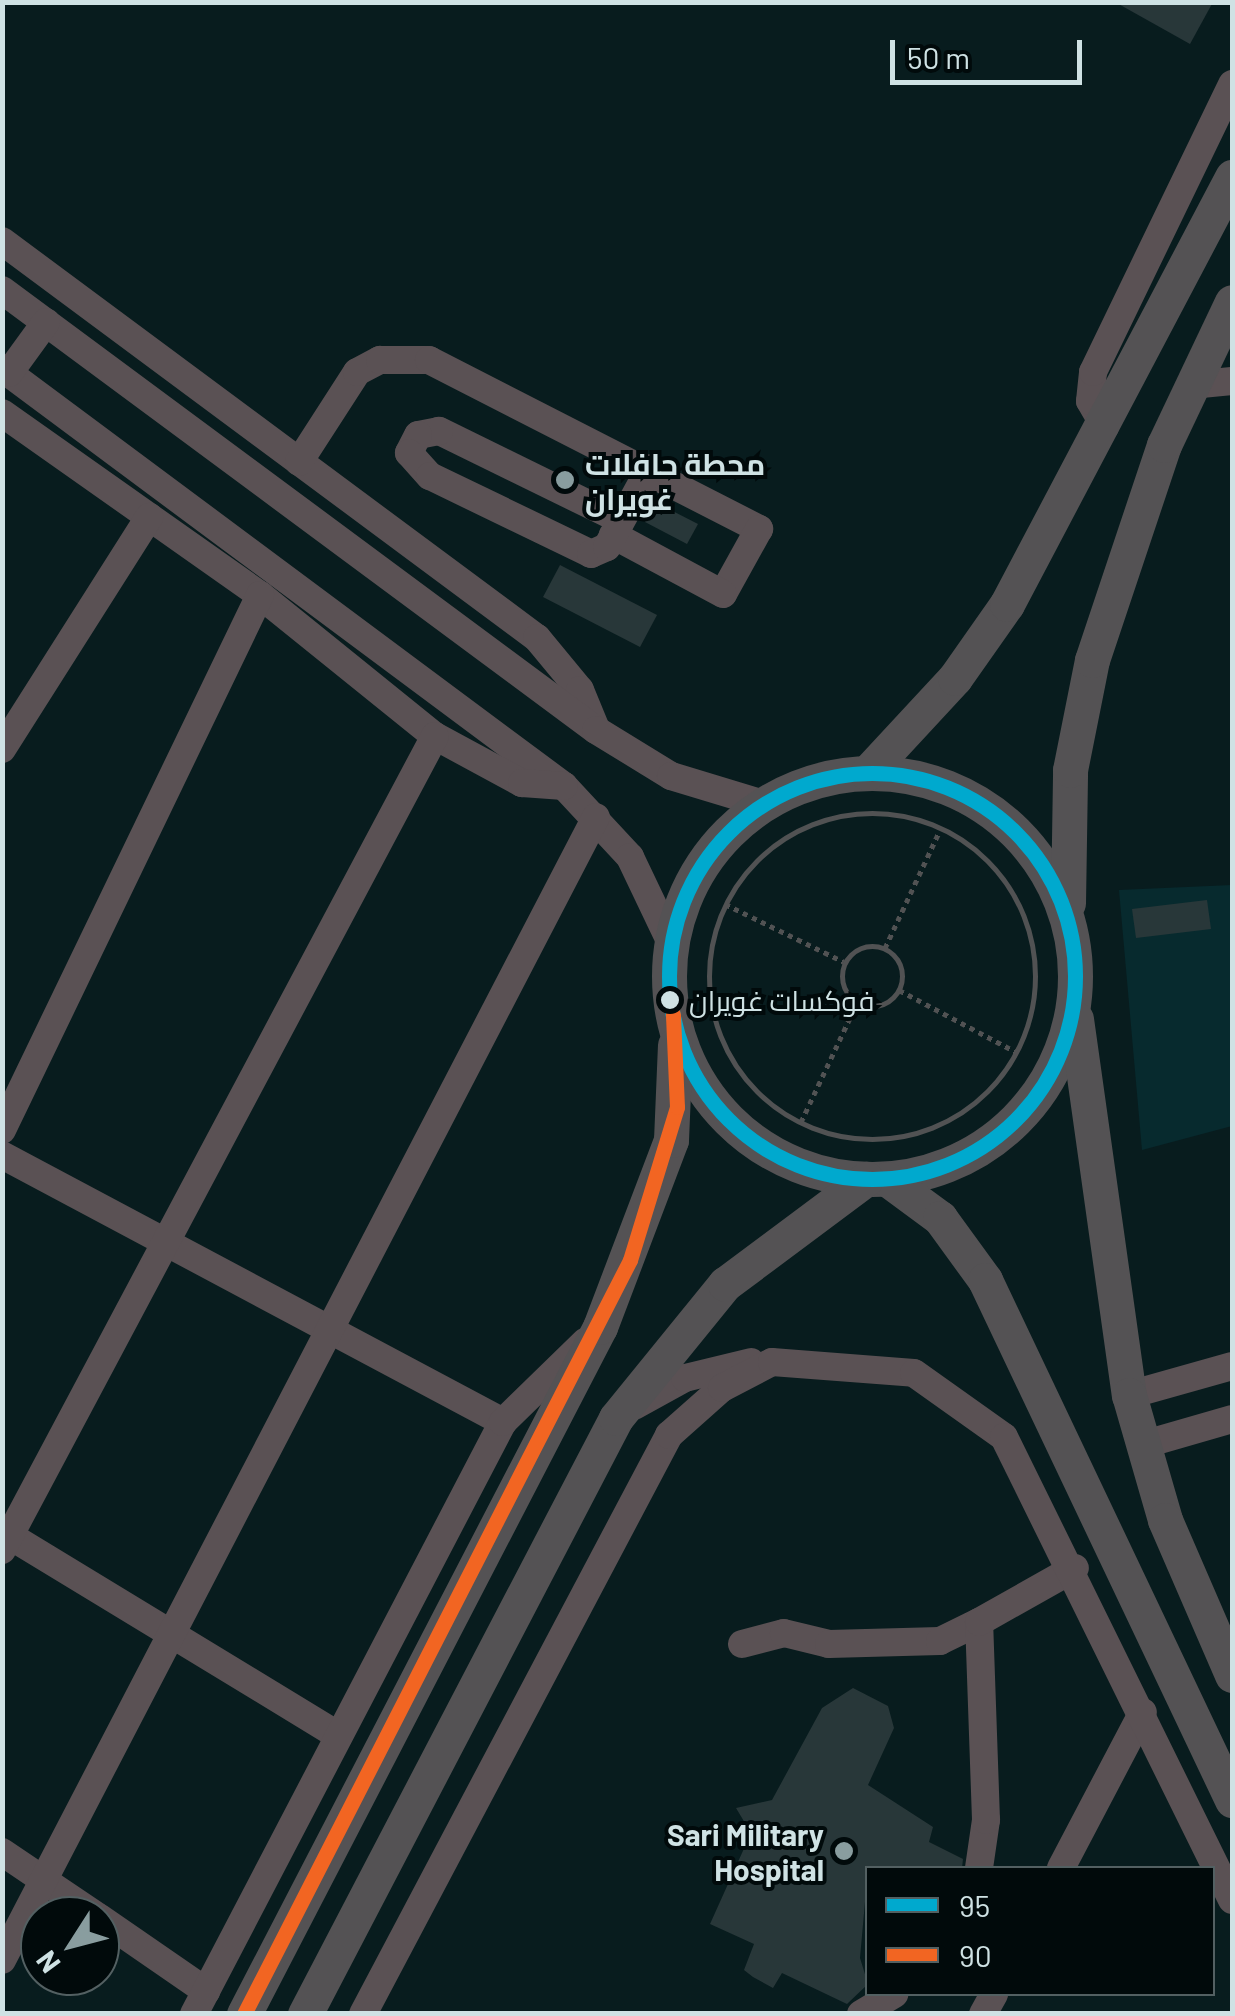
<!DOCTYPE html>
<meta charset="utf-8">
<style>
body{margin:0}
#map{position:relative;width:1235px;height:2016px;overflow:hidden;background:#081c1e;font-family:Barlow,Cairo,sans-serif}
div>[style]{position:absolute}
.built>*{inset:0;background:#072a2e}
.building>*{inset:0;background:#283739}
.path>*{height:5px;margin-top:-2.5px;transform-origin:0;background:repeating-linear-gradient(90deg,#515253 0 5px,transparent 0 10px)}
.path>.ring{margin:-2.5px;padding:0;box-sizing:content-box;background:none;border:5px solid #515253;border-radius:50%}
.minor>*{height:28px;margin:-14px;padding:0 14px;transform-origin:14px;border-radius:14px;background:#5a5154}
.major>*{height:35px;margin:-17.5px;padding:0 17.5px;transform-origin:17.5px;border-radius:17.5px;background:#545254}
.major>.ring{margin:-17.5px;padding:0;box-sizing:content-box;background:none;border:35px solid #545254;border-radius:50%}
.bus-1>*{height:15px;margin:-7.5px;padding:0 7.5px;transform-origin:7.5px;border-radius:7.5px;background:#00a9ce}
.bus-1>.ring{margin:-7.5px;padding:0;box-sizing:content-box;background:none;border:15px solid #00a9ce;border-radius:50%}
.bus-2>*{height:15px;margin:-7.5px;padding:0 7.5px;transform-origin:7.5px;border-radius:7.5px;background:#f26522}
.dots>*{width:28px;height:28px;translate:-50% -50%;box-sizing:border-box;border:5px solid #010a0b;border-radius:50%}
span{translate:-50% -50%;white-space:nowrap;text-align:center;line-height:1.15;-webkit-text-stroke:8px #010a0b;paint-order:stroke}
.bus-label{font-size:28px;color:#cfe2e4}
.left{translate:0 -50%;text-align:left}
.poi-label{font-size:30px;color:#cfe2e4;font-weight:700}
.right{translate:-100% -50%;text-align:right}
.frame{position:absolute;inset:0;border:5px solid #cfe2e4;pointer-events:none}
.legend{position:absolute;left:865px;top:1866px;width:350px;height:130px;box-sizing:border-box;background:#010a0b;border:2px solid #536062;margin:0;padding:12px 18px;list-style:none;font-size:30px;color:#cfe2e4}
.legend li{display:flex;align-items:center;gap:20px;height:50px}
.legend b{width:50px;border:2px solid #536062}
.north{position:absolute;left:20px;top:1896px;width:100px;height:100px;box-sizing:border-box;background:#010a0b;border:2px solid #536062;border-radius:50%;rotate:234deg;font-size:28px;font-weight:700;line-height:40px;text-align:center;color:#cfe2e4}
.north::after{content:'';display:block;margin:auto;width:35px;height:45px;background:#899d9f;clip-path:polygon(50% 0,100% 100%,50% 72%,0 100%)}
.scale{position:absolute;left:890px;top:40px;width:192px;height:45px;box-sizing:border-box;border:5px solid #cfe2e4;border-top:0;padding-left:12px;font-size:30px;line-height:35px;white-space:nowrap;color:#cfe2e4;-webkit-text-stroke:8px #010a0b;paint-order:stroke}
</style>
<div id="map">
<div class="built">
<i style="clip-path:polygon(1232px 885px,1232px 1126px,1142px 1150px,1119px 890px)"></i>
</div>
<div class="building">
<i style="clip-path:polygon(1115px 2px,1213px 2px,1190px 44px)"></i>
<i style="clip-path:polygon(655px 502px,698px 524px,687px 544px,645px 522px)"></i>
<i style="clip-path:polygon(560px 565px,657px 615px,640px 647px,543px 597px)"></i>
<i style="clip-path:polygon(1207px 900px,1211px 929px,1136px 938px,1132px 909px)"></i>
<i style="clip-path:polygon(853px 1688px,888px 1706px,894px 1728px,868px 1785px,933px 1827px,929px 1842px,963px 1859px,962px 1868px,868px 1868px,860px 1958px,868px 1984px,847px 2004px,782px 1973px,773px 1988px,753px 1977px,744px 1970px,754px 1944px,710px 1924px,751px 1833px,736px 1808px,772px 1800px,822px 1708px)"></i>
</div>
<div class="path">
<i class="ring" style="left:709px;top:813px;width:321px;height:321px"></i>
<i style="left:725px;top:904px;width:132px;rotate:26deg"></i>
<i class="ring" style="left:842px;top:946px;width:55px;height:55px"></i>
<i style="left:885px;top:948px;width:132px;rotate:-65deg"></i>
<i style="left:899px;top:990px;width:132px;rotate:27.9deg"></i>
<i style="left:801px;top:1122px;width:132px;rotate:-64.8deg"></i>
</div>
<div class="minor">
<i style="left:2px;top:241px;width:666px;rotate:36.58deg"></i>
<i style="left:537px;top:638px;width:67px;rotate:50.4deg"></i>
<i style="left:580px;top:690px;width:42px;rotate:67.7deg"></i>
<i style="left:2px;top:290px;width:739px;rotate:36.53deg"></i>
<i style="left:596px;top:730px;width:88px;rotate:31.5deg"></i>
<i style="left:671px;top:776px;width:96px;rotate:16.9deg"></i>
<i style="left:2px;top:368px;width:700px;rotate:36.64deg"></i>
<i style="left:564px;top:786px;width:97px;rotate:47.1deg"></i>
<i style="left:630px;top:857px;width:95px;rotate:64.5deg"></i>
<i style="left:9px;top:373px;width:63px;rotate:-54deg"></i>
<i style="left:1191px;top:385px;width:41px;rotate:-5.6deg"></i>
<i style="left:2px;top:413px;width:316px;rotate:35.2deg"></i>
<i style="left:260px;top:595px;width:225px;rotate:38.9deg"></i>
<i style="left:435px;top:736px;width:99px;rotate:28.4deg"></i>
<i style="left:522px;top:783px;width:42px;rotate:4.1deg"></i>
<i style="left:1105px;top:427px;width:30px;rotate:-120deg"></i>
<i style="left:1090px;top:401px;width:29px;rotate:-84deg"></i>
<i style="left:1093px;top:372px;width:320px;rotate:-64.2deg"></i>
<i style="left:299px;top:462px;width:107px;rotate:-57.2deg"></i>
<i style="left:357px;top:372px;width:26px;rotate:-28deg"></i>
<i style="left:380px;top:360px;width:49px"></i>
<i style="left:429px;top:360px;width:371px;rotate:27.1deg"></i>
<i style="left:759px;top:529px;width:74px;rotate:119deg"></i>
<i style="left:723px;top:594px;width:125px;rotate:-151.8deg"></i>
<i style="left:621px;top:520px;width:203px;rotate:-153.9deg"></i>
<i style="left:439px;top:431px;width:21px;rotate:169deg"></i>
<i style="left:418px;top:435px;width:20px;rotate:117deg"></i>
<i style="left:409px;top:453px;width:31px;rotate:48deg"></i>
<i style="left:430px;top:476px;width:179px;rotate:25.8deg"></i>
<i style="left:591px;top:554px;width:17px;rotate:-24deg"></i>
<i style="left:607px;top:547px;width:90px;rotate:-61.4deg"></i>
<i style="left:2px;top:749px;width:275px;rotate:-57.6deg"></i>
<i style="left:2px;top:1130px;width:594px;rotate:-64.25deg"></i>
<i style="left:2px;top:1155px;width:568px;rotate:28.05deg"></i>
<i style="left:1129px;top:1395px;width:107px;rotate:-15.7deg"></i>
<i style="left:634px;top:1406px;width:58px;rotate:-28.8deg"></i>
<i style="left:685px;top:1378px;width:68px;rotate:-13.6deg"></i>
<i style="left:1142px;top:1445px;width:94px;rotate:-16.1deg"></i>
<i style="left:2px;top:1531px;width:394px;rotate:31.3deg"></i>
<i style="left:2px;top:1550px;width:922px;rotate:-61.99deg"></i>
<i style="left:742px;top:1644px;width:43px;rotate:-14.7deg"></i>
<i style="left:784px;top:1633px;width:46px;rotate:13.7deg"></i>
<i style="left:829px;top:1644px;width:111px;rotate:-1.5deg"></i>
<i style="left:940px;top:1641px;width:43px;rotate:-26deg"></i>
<i style="left:2px;top:1852px;width:115px;rotate:34deg"></i>
<i style="left:979px;top:1868px;width:49px;rotate:-81.7deg"></i>
<i style="left:986px;top:1820px;width:198px;rotate:-92deg"></i>
<i style="left:979px;top:1622px;width:110px;rotate:-29.4deg"></i>
<i style="left:1061px;top:1868px;width:176px;rotate:-62.3deg"></i>
<i style="left:100px;top:1918px;width:129px;rotate:34.6deg"></i>
<i style="left:2px;top:1960px;width:1288px;rotate:-62.54deg"></i>
<i style="left:194px;top:2014px;width:668px;rotate:-62.44deg"></i>
<i style="left:503px;top:1422px;width:115px;rotate:-44.3deg"></i>
<i style="left:363px;top:2014px;width:655px;rotate:-62.14deg"></i>
<i style="left:669px;top:1435px;width:71px;rotate:-41.6deg"></i>
<i style="left:722px;top:1388px;width:56px;rotate:-27.5deg"></i>
<i style="left:772px;top:1362px;width:142px;rotate:4.4deg"></i>
<i style="left:914px;top:1373px;width:110px;rotate:35.4deg"></i>
<i style="left:1004px;top:1437px;width:516px;rotate:63.78deg"></i>
<i style="left:861px;top:2014px;width:39px;rotate:-31deg"></i>
<i style="left:983px;top:2014px;width:23px;rotate:-61deg"></i>
</div>
<div class="major">
<i class="ring" style="left:669px;top:773px;width:371px;height:371px"></i>
<i style="left:867px;top:773px;width:129px;rotate:-47.2deg"></i>
<i style="left:955px;top:678px;width:90px;rotate:-54.9deg"></i>
<i style="left:1007px;top:604px;width:483px;rotate:-62.2deg"></i>
<i style="left:1068px;top:903px;width:133px;rotate:-89.1deg"></i>
<i style="left:1070px;top:770px;width:112px;rotate:-78.7deg"></i>
<i style="left:1092px;top:660px;width:227px;rotate:-71.5deg"></i>
<i style="left:1164px;top:445px;width:158px;rotate:-64.6deg"></i>
<i style="left:1076px;top:1019px;width:380px;rotate:82deg"></i>
<i style="left:1129px;top:1395px;width:130px;rotate:73.9deg"></i>
<i style="left:1165px;top:1520px;width:169px;rotate:66.6deg"></i>
<i style="left:887px;top:1179px;width:66px;rotate:36.3deg"></i>
<i style="left:940px;top:1218px;width:77px;rotate:54deg"></i>
<i style="left:985px;top:1280px;width:576px;rotate:64.59deg"></i>
<i style="left:244px;top:2014px;width:774px;rotate:-62.61deg"></i>
<i style="left:600px;top:1327px;width:200px;rotate:-69.2deg"></i>
<i style="left:671px;top:1140px;width:95px;rotate:-87.6deg"></i>
<i style="left:305px;top:2014px;width:672px;rotate:-62.44deg"></i>
<i style="left:616px;top:1418px;width:173px;rotate:-50.9deg"></i>
<i style="left:725px;top:1284px;width:176px;rotate:-36.7deg"></i>
</div>
<div class="bus-1">
<i class="ring" style="left:669px;top:773px;width:391px;height:391px"></i>
</div>
<div class="bus-2">
<i style="left:244px;top:2014px;width:847px;rotate:-62.89deg"></i>
<i style="left:630px;top:1260px;width:160px;rotate:-72.9deg"></i>
<i style="left:677px;top:1107px;width:93px;rotate:-92.5deg"></i>
</div>
<div class="dots">
<i style="left:565px;top:480px;background:#899d9f"></i>
<i style="left:670px;top:1000px;background:#cfe2e4"></i>
<i style="left:844px;top:1851px;background:#899d9f"></i>
</div>
<div class="bus-label">
<span class="left" style="left:689px;top:1000px">فوكسات غويران</span>
</div>
<div class="poi-label">
<span class="left" style="left:585px;top:480px">محطة حافلات<br>غويران</span>
<span class="right" style="left:824px;top:1851px">Sari Military<br>Hospital</span>
</div>
<div class="frame"></div>
<ul class="legend">
<li><b style="height:12px;background:#00a9ce"></b>95</li>
<li><b style="height:12px;background:#f26522"></b>90</li>
</ul>
<div class="north">N</div>
<div class="scale">50 m</div>
</div>
